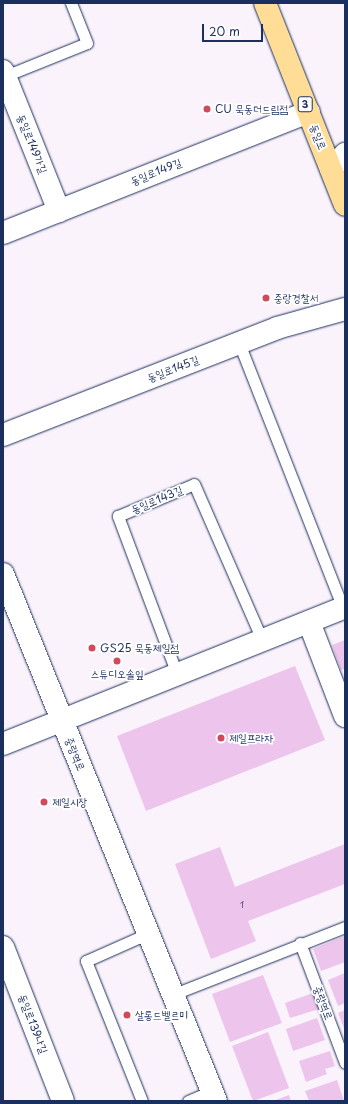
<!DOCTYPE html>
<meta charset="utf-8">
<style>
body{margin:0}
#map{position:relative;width:348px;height:1104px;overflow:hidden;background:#fbf3fb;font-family:"Playpen Sans","Poor Story",sans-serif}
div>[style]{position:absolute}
.building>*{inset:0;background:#edc4eb}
.roads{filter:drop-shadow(0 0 1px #1b2f5e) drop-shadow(0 0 1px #1b2f5e)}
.lane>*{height:11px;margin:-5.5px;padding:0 5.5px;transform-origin:5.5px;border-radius:5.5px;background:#fff}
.street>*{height:22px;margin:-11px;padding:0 11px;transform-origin:11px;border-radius:11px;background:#fff}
.secondary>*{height:22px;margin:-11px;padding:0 11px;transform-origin:11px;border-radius:11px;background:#fff}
.primary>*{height:22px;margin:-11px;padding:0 11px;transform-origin:11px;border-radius:11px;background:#ffdd96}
.dots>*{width:11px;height:11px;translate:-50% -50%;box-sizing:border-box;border:2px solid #fff;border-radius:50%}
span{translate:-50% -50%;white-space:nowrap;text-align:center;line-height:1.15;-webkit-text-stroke:3.5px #fff;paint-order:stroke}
.number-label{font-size:9px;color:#505481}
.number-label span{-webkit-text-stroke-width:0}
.shield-label span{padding:1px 3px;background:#fff;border:1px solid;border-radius:3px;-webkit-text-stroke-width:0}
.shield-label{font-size:10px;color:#1b2f5e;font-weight:700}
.poi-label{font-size:11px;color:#1b2f5e}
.left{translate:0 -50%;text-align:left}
.street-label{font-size:11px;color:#1b2f5e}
.frame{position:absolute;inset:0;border:4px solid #1b2f5e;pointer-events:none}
.scale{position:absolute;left:202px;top:24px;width:61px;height:18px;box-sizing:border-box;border:2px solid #1b2f5e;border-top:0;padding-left:5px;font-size:12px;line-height:14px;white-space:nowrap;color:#1b2f5e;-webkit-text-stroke:3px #fff;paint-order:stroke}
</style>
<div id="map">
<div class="building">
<i style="clip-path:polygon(345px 640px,345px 669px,341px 670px,332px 645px)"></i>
<i style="clip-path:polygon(295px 666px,325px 740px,146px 811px,117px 736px)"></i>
<i style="clip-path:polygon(345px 844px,345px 884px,248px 921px,256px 941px,211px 959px,175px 864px,220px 847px,235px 887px)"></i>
<i style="clip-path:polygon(345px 936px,345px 962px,321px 971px,313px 949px)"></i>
<i style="clip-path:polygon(345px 973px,345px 1003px,338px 1006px,328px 980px)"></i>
<i style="clip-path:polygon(263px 975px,282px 1023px,230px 1042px,212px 994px)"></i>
<i style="clip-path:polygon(313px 993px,319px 1009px,290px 1018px,285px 1003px)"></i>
<i style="clip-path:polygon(345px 1010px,345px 1031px,338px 1013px)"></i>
<i style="clip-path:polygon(317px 1018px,325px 1040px,293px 1051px,286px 1029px)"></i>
<i style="clip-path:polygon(268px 1032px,289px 1088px,253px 1101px,232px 1046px)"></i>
<i style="clip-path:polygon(330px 1051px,335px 1066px,325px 1069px,327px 1074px,306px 1082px,299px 1061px)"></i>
<i style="clip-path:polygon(337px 1080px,344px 1101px,309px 1101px,305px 1091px)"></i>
<i style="clip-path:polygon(289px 1095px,291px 1101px,273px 1101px)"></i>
</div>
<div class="roads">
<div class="lane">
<i style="left:5px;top:76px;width:88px;rotate:-21.9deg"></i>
<i style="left:87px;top:43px;width:43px;rotate:-111.8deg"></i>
<i style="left:239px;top:343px;width:285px;rotate:68.6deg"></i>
<i style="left:177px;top:674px;width:169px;rotate:-110.5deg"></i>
<i style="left:118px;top:516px;width:82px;rotate:-22.8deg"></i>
<i style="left:194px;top:484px;width:170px;rotate:66.4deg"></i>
<i style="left:300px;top:943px;width:128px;rotate:69.4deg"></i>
<i style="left:174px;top:994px;width:184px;rotate:-21.4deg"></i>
<i style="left:142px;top:1101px;width:151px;rotate:-111.8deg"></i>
<i style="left:86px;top:961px;width:69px;rotate:-24deg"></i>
<i style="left:188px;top:1101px;width:26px;rotate:-23deg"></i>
</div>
<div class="street">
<i style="left:3px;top:71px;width:151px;rotate:68.2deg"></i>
<i style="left:331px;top:169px;width:21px;rotate:-47deg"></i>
<i style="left:3px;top:233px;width:329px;rotate:-21.6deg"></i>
<i style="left:3px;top:435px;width:294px;rotate:-21.3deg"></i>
<i style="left:277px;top:328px;width:71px;rotate:-15.6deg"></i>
<i style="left:309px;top:622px;width:101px;rotate:69deg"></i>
<i style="left:3px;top:744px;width:368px;rotate:-21.8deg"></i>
<i style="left:3px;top:947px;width:165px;rotate:68.7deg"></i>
</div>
<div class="secondary">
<i style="left:3px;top:574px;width:568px;rotate:67.99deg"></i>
</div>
<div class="primary">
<i style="left:265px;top:3px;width:217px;rotate:68.4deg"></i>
</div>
</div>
<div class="dots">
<i style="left:207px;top:109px;background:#d1495b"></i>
<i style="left:266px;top:298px;background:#d1495b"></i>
<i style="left:92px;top:648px;background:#d1495b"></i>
<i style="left:117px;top:661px;background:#d1495b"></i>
<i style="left:221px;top:738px;background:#d1495b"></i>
<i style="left:44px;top:802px;background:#d1495b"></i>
<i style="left:127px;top:1015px;background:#d1495b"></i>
</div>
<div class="number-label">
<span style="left:242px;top:904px">1</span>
</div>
<div class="shield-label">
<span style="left:305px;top:104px">3</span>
</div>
<div class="poi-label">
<span class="left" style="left:215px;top:109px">CU 묵동더드림점</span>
<span class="left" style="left:274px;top:298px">중랑경찰서</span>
<span class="left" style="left:100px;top:648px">GS25 묵동제일점</span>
<span style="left:117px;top:674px">스튜디오솔잎</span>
<span class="left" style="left:229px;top:738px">제일프라자</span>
<span class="left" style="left:52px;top:802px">제일시장</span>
<span class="left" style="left:135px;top:1015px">살롱드벨르미</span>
</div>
<div class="street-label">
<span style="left:318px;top:137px;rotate:69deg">동일로</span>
<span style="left:32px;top:144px;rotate:68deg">동일로149가길</span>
<span style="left:156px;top:172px;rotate:-22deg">동일로149길</span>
<span style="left:173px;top:369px;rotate:-21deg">동일로145길</span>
<span style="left:157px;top:500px;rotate:-23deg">동일로143길</span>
<span style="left:75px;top:754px;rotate:68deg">중랑역로</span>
<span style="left:323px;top:1003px;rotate:69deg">중랑역로</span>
<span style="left:33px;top:1024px;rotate:69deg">동일로139나길</span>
</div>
<div class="frame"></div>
<div class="scale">20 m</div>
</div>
